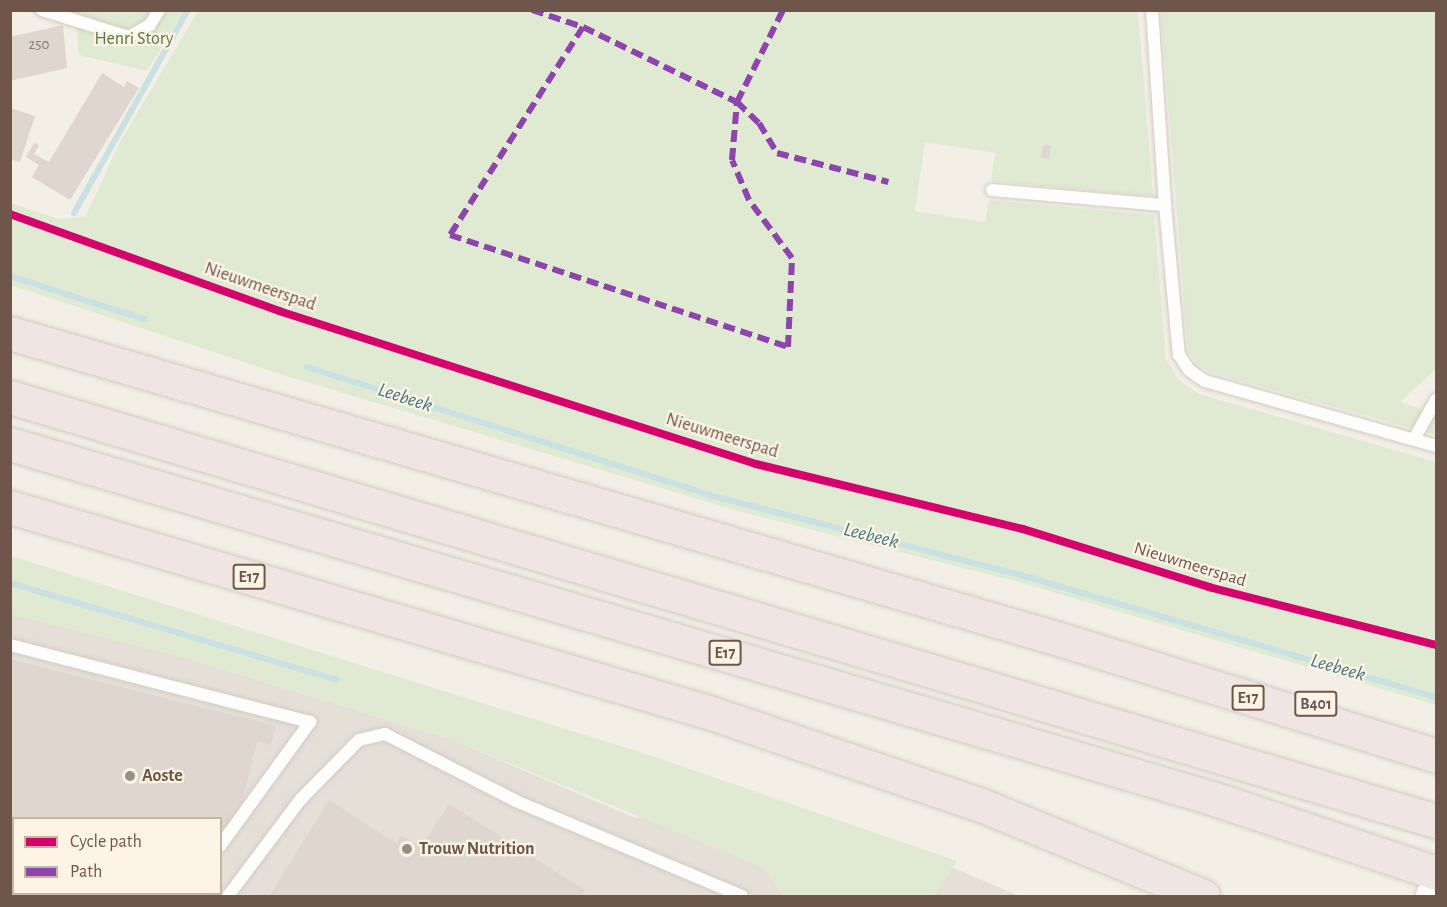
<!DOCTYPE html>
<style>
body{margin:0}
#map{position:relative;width:1447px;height:907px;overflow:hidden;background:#f3efe7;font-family:"Alegreya Sans",sans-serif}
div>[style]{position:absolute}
.industrial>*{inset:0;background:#e5dfd8}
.green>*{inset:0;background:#e0ead2}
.stream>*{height:6px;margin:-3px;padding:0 3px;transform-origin:3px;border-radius:3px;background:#c9e1e2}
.building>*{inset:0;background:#dfd7cf}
.roads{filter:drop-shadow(0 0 2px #d2ccc5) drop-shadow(0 0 2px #d2ccc5)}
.service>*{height:12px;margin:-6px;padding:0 6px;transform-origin:6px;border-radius:6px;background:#fdfdfb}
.tertiary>*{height:32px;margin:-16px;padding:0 16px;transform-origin:16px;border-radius:16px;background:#fdfdfb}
.motorway>*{height:33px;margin:-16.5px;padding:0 16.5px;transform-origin:16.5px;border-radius:16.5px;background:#efe6e3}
.quiet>*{height:6px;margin-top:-3px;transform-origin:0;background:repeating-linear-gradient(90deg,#8e44ad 0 12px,transparent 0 18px)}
.cycleway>*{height:8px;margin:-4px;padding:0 4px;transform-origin:4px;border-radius:4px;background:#d6006c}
.dots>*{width:16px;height:16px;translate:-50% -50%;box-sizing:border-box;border:3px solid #fdf4e6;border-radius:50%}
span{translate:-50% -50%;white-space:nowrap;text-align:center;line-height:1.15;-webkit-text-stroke:4.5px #fdf4e6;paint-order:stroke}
.number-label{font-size:15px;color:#8c796e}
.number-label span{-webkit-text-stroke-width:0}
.shield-label span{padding:2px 4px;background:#fdf4e6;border:2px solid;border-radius:4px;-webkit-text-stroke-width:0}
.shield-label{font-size:16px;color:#6e574a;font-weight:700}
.park-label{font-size:18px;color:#557946}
.street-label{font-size:18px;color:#6e574a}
.poi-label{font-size:18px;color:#6e574a;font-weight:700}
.left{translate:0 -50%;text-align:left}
.water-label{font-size:20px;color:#477680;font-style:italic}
.frame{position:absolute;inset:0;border:12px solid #6e574a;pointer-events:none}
.legend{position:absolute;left:12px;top:817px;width:210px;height:78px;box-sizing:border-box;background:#fdf4e6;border:2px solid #c4b5a8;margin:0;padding:8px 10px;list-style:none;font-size:18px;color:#6e574a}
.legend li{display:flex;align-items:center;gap:12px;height:30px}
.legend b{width:30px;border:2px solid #c4b5a8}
</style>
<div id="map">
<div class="industrial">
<i style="clip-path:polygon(evenodd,11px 614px,183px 657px,450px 739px,633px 817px,902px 846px,1019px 896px,11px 896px,11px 614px,14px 818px,220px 818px,220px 894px,14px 894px,14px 818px)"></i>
</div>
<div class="green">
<i style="clip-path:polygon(24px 11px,184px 11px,147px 71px,79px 55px,76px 26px)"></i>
<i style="clip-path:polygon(198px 11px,1138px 11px,1153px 196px,991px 181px,995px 153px,925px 142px,915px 211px,985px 222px,989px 200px,1154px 215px,1166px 359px,1179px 380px,1199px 394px,1436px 462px,1436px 705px,1015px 581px,745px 513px,283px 375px,11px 285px,11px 203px,58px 219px,85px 217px,120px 142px)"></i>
<i style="clip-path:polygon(1161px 11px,1436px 11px,1436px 369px,1400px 402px,1436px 414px,1436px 435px,1209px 372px,1196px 363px,1188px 351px)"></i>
<i style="clip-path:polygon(11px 556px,649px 755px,957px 861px,934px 896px,783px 896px,764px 868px,450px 739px,183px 657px,11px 614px)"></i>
</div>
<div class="stream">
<i style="left:74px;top:213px;width:233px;rotate:-60.7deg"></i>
<i style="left:10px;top:276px;width:141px;rotate:17.8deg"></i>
<i style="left:307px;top:367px;width:430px;rotate:17.6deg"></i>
<i style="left:717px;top:497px;width:314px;rotate:14.4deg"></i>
<i style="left:1021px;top:575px;width:433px;rotate:16.4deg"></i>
<i style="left:10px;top:583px;width:341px;rotate:16.5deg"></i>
</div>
<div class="building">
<i style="clip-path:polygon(63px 25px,67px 68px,10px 81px,10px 37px)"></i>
<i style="clip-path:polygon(102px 73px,124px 87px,127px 81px,139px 88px,70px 200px,32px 177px,39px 165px,26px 157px,34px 143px,39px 145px,34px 154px,49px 162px)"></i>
<i style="clip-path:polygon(10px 108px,35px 116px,20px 162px,10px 159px)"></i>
<i style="clip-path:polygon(1043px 145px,1051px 146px,1049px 159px,1041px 158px)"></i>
<i style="clip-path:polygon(10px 659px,276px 726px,271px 745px,257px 741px,241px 806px,220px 835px,220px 818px,14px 818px,14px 894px,30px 894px,10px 896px)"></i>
<i style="clip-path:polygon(329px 800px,396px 843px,401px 835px,421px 847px,449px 804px,585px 890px,581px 896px,269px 896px)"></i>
</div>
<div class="roads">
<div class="service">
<i style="left:42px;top:10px;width:91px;rotate:17.2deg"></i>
<i style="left:129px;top:37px;width:24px;rotate:-30deg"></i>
<i style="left:150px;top:25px;width:17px;rotate:-59deg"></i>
<i style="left:992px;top:190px;width:174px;rotate:5deg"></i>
<i style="left:1165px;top:205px;width:195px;rotate:-93.8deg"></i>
<i style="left:1165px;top:205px;width:151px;rotate:84.7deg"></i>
<i style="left:1179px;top:355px;width:18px;rotate:56deg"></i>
<i style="left:1189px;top:370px;width:19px;rotate:35deg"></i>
<i style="left:1205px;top:381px;width:240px;rotate:15.7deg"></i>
<i style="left:1414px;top:439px;width:45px;rotate:-60.6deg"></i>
<i style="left:10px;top:645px;width:310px;rotate:14.4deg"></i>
<i style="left:310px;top:722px;width:153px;rotate:126deg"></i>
<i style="left:184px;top:896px;width:3px;rotate:-45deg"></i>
<i style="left:228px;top:896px;width:120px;rotate:-53.1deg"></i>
<i style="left:300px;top:800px;width:84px;rotate:-45.5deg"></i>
<i style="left:359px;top:740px;width:27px;rotate:-13deg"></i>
<i style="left:385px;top:734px;width:147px;rotate:27.1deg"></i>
<i style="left:516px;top:801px;width:245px;rotate:22.8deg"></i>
</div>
<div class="tertiary">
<i style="left:1432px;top:896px;width:6px;rotate:-51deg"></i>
</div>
<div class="motorway">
<i style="left:10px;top:333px;width:1093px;rotate:16.26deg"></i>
<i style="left:1059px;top:639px;width:395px;rotate:17.2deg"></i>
<i style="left:10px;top:397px;width:1488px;rotate:16.56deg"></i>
<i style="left:10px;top:444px;width:1253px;rotate:16.41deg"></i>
<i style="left:1212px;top:798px;width:236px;rotate:18.5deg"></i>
<i style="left:10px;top:507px;width:727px;rotate:16.37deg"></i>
<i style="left:708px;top:712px;width:288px;rotate:18.8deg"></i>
<i style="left:981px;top:805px;width:240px;rotate:22.3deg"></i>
</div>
</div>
<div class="quiet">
<i style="left:532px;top:10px;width:54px;rotate:18.4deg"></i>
<i style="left:583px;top:27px;width:171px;rotate:26deg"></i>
<i style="left:737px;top:102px;width:103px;rotate:-63.4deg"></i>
<i style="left:583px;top:27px;width:247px;rotate:122.6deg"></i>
<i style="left:450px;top:235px;width:356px;rotate:18.3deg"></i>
<i style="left:788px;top:347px;width:89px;rotate:-87.4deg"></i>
<i style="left:792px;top:258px;width:72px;rotate:-126.6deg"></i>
<i style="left:749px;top:200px;width:43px;rotate:-113deg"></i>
<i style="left:732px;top:160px;width:58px;rotate:-85.1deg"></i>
<i style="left:737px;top:102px;width:30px;rotate:44deg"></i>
<i style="left:759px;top:123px;width:35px;rotate:59deg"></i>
<i style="left:777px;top:153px;width:115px;rotate:14.6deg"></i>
</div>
<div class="cycleway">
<i style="left:10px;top:214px;width:286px;rotate:19.8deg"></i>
<i style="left:279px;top:311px;width:501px;rotate:17.78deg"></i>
<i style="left:756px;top:464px;width:275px;rotate:13.7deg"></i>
<i style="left:1023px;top:529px;width:195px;rotate:17.3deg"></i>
<i style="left:1209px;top:587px;width:234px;rotate:14.3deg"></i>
</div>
<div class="dots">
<i style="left:130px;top:776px;background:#9d8c81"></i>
<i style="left:407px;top:849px;background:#9d8c81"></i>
</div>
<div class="number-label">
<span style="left:39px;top:45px">250</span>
</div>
<div class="shield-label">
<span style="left:249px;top:577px">E17</span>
<span style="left:725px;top:653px">E17</span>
<span style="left:1248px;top:698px">E17</span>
<span style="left:1316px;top:704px">B401</span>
</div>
<div class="park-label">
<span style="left:134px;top:39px">Henri Story</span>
</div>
<div class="street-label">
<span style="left:260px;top:287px;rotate:19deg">Nieuwmeerspad</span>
<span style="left:722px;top:436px;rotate:17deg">Nieuwmeerspad</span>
<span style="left:1190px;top:565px;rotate:17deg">Nieuwmeerspad</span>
</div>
<div class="poi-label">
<span class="left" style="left:142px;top:776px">Aoste</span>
<span class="left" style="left:419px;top:849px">Trouw Nutrition</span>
</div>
<div class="water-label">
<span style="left:405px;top:398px;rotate:18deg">Leebeek</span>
<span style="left:871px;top:536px;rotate:14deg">Leebeek</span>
<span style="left:1338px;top:668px;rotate:16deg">Leebeek</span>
</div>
<div class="frame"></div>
<ul class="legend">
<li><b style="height:8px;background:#d6006c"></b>Cycle path</li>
<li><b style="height:8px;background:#8e44ad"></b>Path</li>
</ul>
</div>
